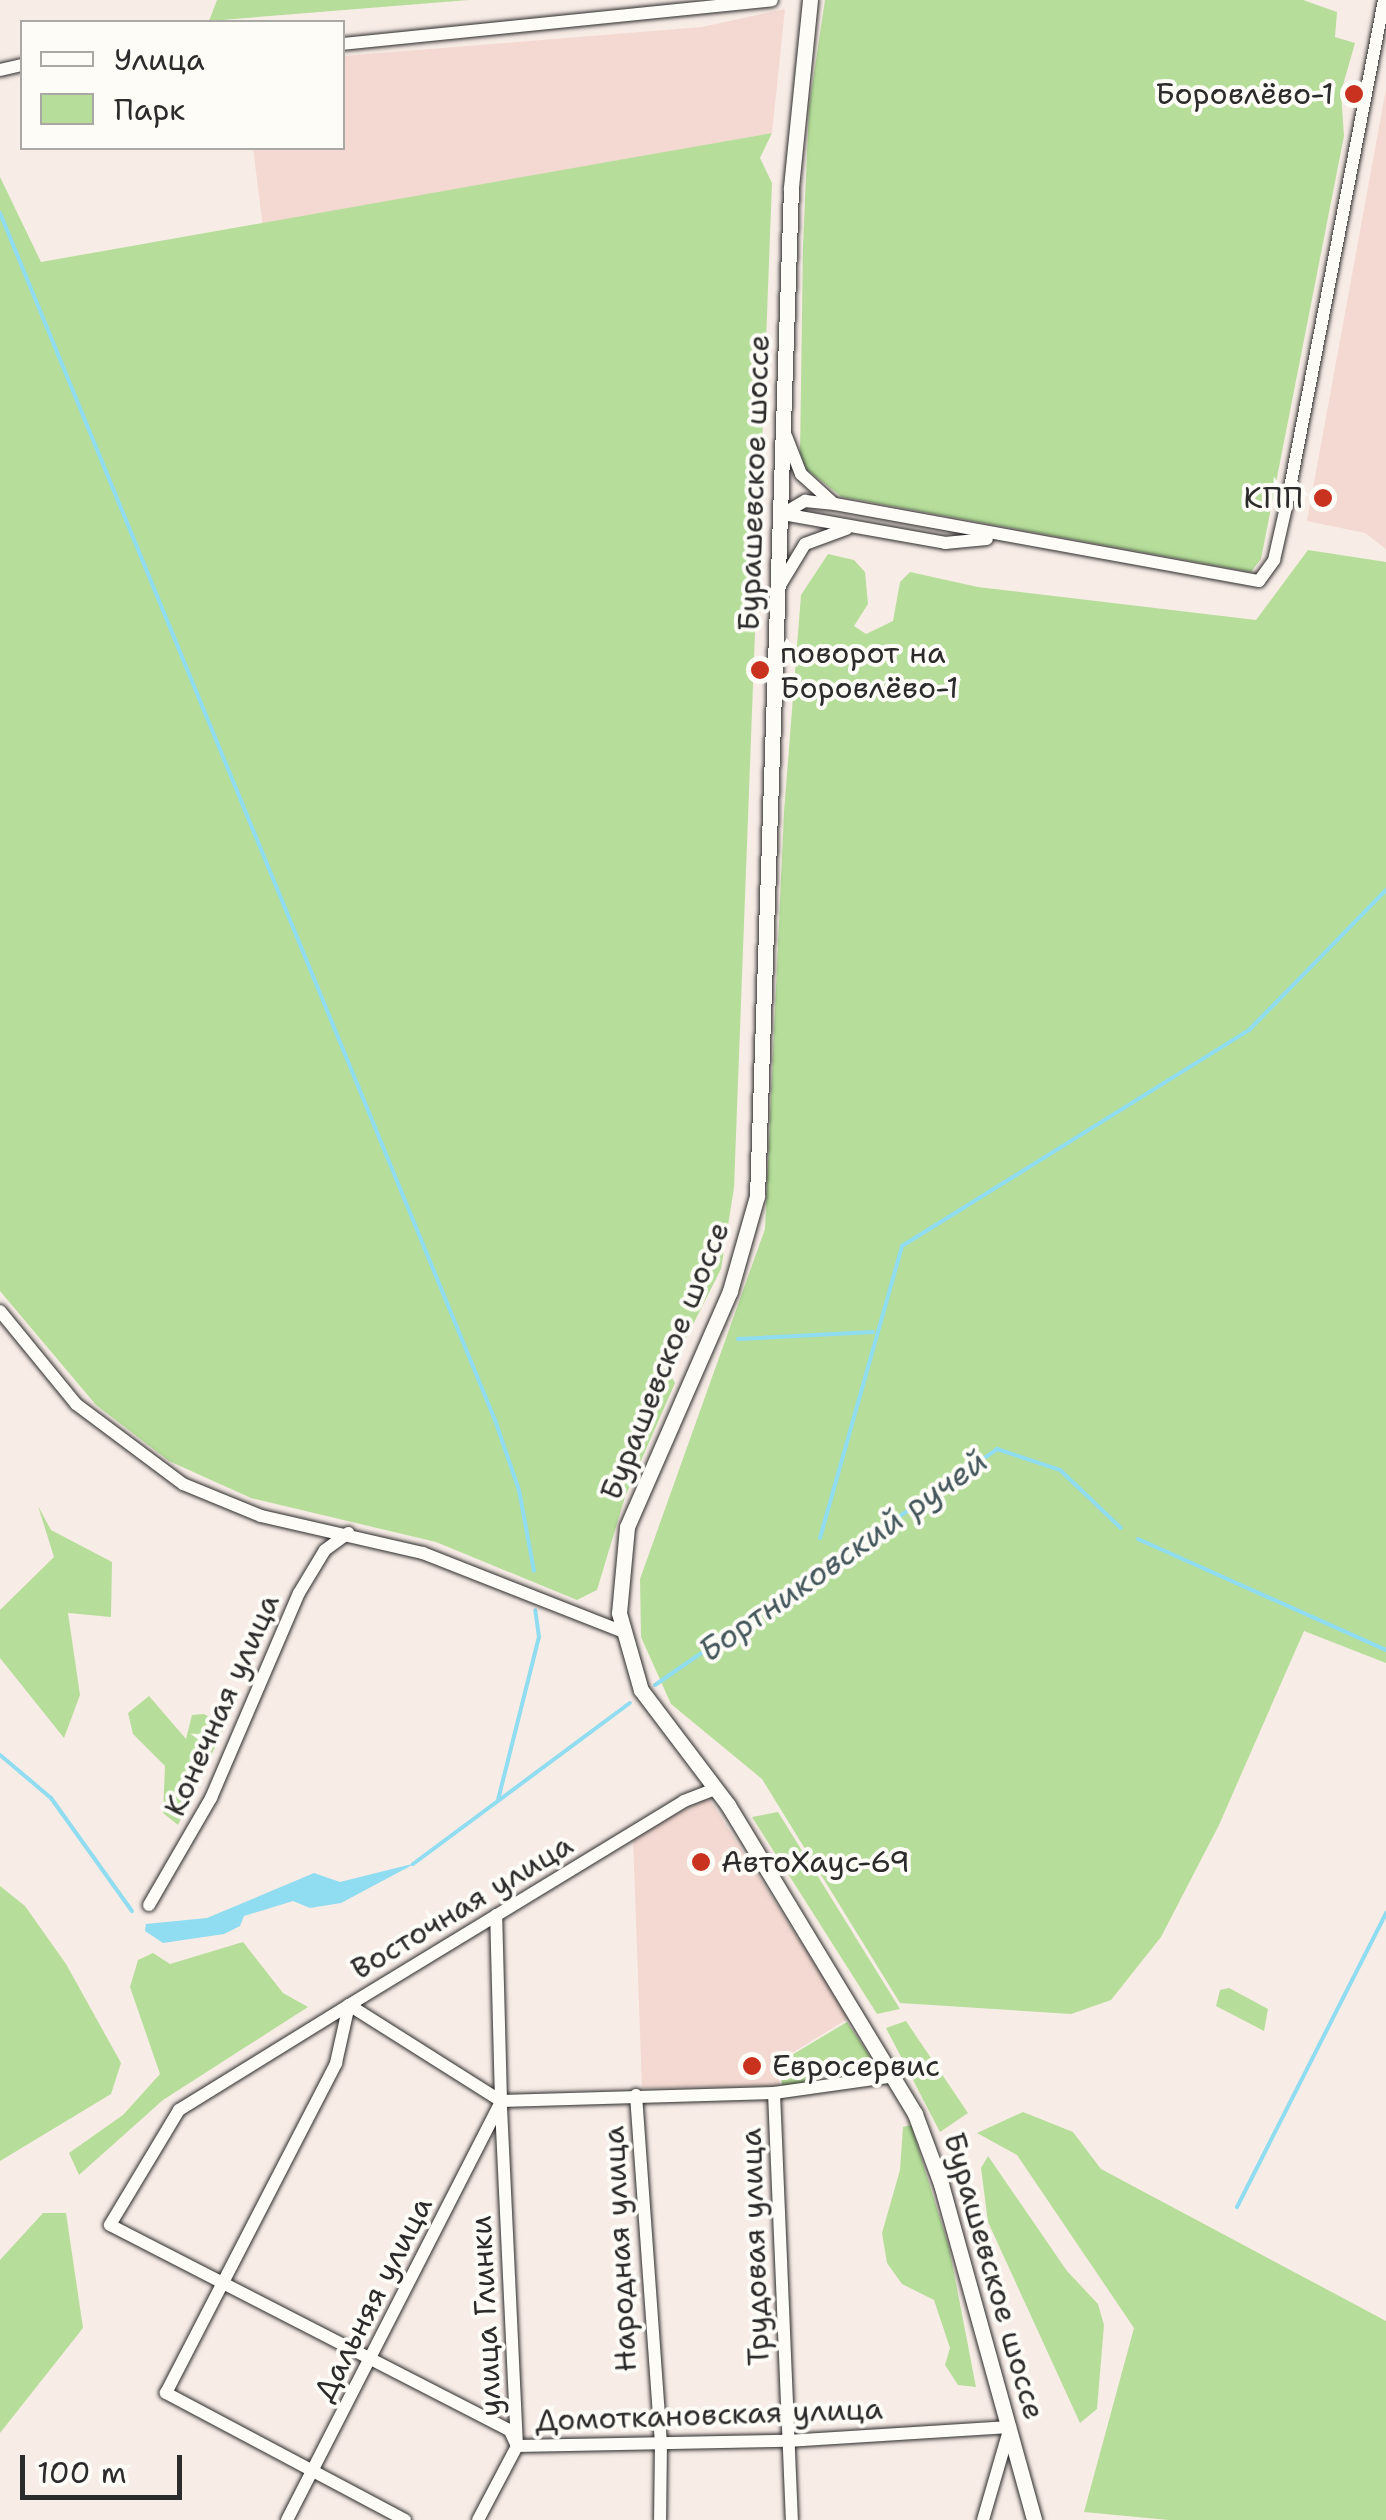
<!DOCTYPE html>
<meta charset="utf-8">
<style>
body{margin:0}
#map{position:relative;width:1386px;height:2520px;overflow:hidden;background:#f8ece6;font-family:"Shantell Sans",sans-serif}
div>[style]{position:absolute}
.built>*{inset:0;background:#f3d9d1}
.green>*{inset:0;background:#b6de9a}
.water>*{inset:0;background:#90dcf0}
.stream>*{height:4px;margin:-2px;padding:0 2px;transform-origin:2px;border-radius:2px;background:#90dcf0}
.roads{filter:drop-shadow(0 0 2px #2b2b2b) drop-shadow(0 0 2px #2b2b2b)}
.minor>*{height:12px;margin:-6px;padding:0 6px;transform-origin:6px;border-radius:6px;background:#fdfcf7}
.major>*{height:15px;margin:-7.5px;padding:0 7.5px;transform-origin:7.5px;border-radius:7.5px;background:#fdfcf7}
.dots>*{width:28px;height:28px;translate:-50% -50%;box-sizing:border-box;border:5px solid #fdfcf7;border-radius:50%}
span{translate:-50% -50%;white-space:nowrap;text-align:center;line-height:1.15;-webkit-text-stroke:8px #fdfcf7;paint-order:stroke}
.poi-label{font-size:30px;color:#2b2b2b}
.right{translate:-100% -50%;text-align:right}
.left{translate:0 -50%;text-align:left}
.street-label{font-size:30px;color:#2b2b2b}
.water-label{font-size:32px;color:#44575c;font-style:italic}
.legend{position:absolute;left:20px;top:20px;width:325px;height:130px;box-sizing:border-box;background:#fdfcf7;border:2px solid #a9a8a5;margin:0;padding:12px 18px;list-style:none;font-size:30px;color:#2b2b2b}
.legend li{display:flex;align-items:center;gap:20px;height:50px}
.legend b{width:50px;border:2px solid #a9a8a5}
.scale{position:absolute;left:20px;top:2455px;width:162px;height:45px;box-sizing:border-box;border:5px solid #2b2b2b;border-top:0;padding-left:12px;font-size:30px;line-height:35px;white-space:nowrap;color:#2b2b2b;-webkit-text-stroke:8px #fdfcf7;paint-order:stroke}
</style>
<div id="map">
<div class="built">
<i style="clip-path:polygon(785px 9px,772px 133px,263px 227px,253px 148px,342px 148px,343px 56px,702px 27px)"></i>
<i style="clip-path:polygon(1386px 89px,1386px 549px,1365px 533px,1307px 521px)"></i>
<i style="clip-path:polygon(708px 1797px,849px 2018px,779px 2061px,779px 2086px,642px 2088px,633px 1838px)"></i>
</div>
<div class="green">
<i style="clip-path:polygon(217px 0,469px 0,209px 21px)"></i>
<i style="clip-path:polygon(825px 0,1303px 0,1337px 12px,1335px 37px,1355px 43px,1341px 92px,1344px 136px,1261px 559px,1251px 572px,842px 497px,806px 469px,800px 453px,803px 246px,809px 107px)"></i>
<i style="clip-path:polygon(772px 133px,760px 158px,772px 183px,734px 1188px,721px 1269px,669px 1372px,675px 1383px,625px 1497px,597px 1590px,577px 1600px,436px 1542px,251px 1498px,169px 1461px,96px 1405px,0 1291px,0 177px,41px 262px)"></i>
<i style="clip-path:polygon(1308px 550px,1386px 562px,1386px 1663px,1304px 1631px,1219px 1825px,1161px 1937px,1111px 2000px,1071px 2014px,900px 2003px,762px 1779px,671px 1704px,641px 1637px,640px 1579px,765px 1229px,784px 812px,801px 595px,828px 554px,854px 560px,865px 572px,868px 604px,854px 626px,866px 634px,893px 621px,900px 582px,910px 572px,978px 587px,1256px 620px)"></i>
<i style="clip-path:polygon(38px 1506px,51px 1530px,112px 1562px,111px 1617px,68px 1613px,80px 1695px,64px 1738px,0 1658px,0 1610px,54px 1557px)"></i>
<i style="clip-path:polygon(149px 1696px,186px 1739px,192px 1715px,204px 1714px,225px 1726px,178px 1825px,163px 1813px,165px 1766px,133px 1734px,128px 1713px)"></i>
<i style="clip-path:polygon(778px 1812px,900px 2009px,877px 2014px,752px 1817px)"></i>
<i style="clip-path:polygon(0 1886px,25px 1906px,66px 1964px,121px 2063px,111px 2094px,0 2161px)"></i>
<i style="clip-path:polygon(243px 1942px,283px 1993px,308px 2007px,163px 2100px,79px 2175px,69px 2153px,123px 2115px,160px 2074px,130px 1987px,138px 1960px,153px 1953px,170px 1964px)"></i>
<i style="clip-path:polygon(1229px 1988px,1268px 2009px,1264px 2031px,1216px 2006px,1220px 1990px)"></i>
<i style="clip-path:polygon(906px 2021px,968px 2113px,940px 2132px,886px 2028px)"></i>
<i style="clip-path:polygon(847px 2022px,876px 2065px,876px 2075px,842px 2079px,836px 2061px,826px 2064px,827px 2074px,814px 2083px,782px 2085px,780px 2062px)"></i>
<i style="clip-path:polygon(1023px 2112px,1073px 2132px,1101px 2169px,1386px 2321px,1386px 2520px,1169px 2520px,1084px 2512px,1134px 2328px,1017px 2155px,977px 2133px)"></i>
<i style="clip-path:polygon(911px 2125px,949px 2247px,976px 2387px,958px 2385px,945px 2365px,950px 2348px,934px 2300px,902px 2284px,887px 2263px,882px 2233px,900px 2170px,903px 2127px)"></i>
<i style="clip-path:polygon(988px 2156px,1067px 2271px,1098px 2304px,1104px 2325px,1097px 2409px,1080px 2423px,988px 2222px,981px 2168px)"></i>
<i style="clip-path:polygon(43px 2213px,66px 2213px,83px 2328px,0 2433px,0 2260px)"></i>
</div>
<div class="water">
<i style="clip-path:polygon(416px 1863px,341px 1903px,310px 1908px,293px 1901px,244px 1916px,240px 1926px,224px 1934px,163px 1943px,145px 1931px,146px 1924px,207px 1918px,314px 1873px,340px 1882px)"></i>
</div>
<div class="stream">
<i style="left:0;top:213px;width:1305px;rotate:67.7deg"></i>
<i style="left:495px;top:1420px;width:74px;rotate:71.1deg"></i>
<i style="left:519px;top:1490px;width:82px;rotate:79.5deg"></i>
<i style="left:738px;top:1339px;width:135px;rotate:-3deg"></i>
<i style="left:820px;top:1538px;width:303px;rotate:-74.3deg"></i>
<i style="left:902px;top:1246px;width:409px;rotate:-31.9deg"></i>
<i style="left:1249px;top:1030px;width:196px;rotate:-45.6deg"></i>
<i style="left:1138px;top:1539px;width:272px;rotate:24.1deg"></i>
<i style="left:655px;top:1685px;width:416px;rotate:-34.6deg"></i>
<i style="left:997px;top:1449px;width:66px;rotate:18.4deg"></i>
<i style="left:1060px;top:1470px;width:84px;rotate:43.6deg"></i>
<i style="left:0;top:1755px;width:67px;rotate:40.1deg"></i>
<i style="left:51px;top:1798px;width:139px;rotate:54.4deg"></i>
<i style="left:498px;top:1800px;width:168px;rotate:-75.9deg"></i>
<i style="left:539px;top:1637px;width:27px;rotate:-98deg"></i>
<i style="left:413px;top:1864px;width:270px;rotate:-36.6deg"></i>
<i style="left:1237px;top:2207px;width:330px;rotate:-63.1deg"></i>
</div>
<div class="roads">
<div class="minor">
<i style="left:342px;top:44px;width:432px;rotate:-5.8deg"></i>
<i style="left:0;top:70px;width:23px;rotate:-13deg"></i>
<i style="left:786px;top:436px;width:41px;rotate:68.5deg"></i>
<i style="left:801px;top:474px;width:43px;rotate:42.2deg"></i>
<i style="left:783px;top:514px;width:26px;rotate:-31deg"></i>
<i style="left:805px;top:501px;width:30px;rotate:6deg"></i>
<i style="left:835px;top:504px;width:431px;rotate:10.3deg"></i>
<i style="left:1259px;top:581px;width:26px;rotate:-54deg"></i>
<i style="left:1274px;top:560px;width:58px;rotate:-77.2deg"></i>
<i style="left:1287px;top:503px;width:512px;rotate:-79.08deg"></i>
<i style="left:783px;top:514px;width:165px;rotate:10.1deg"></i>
<i style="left:945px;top:543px;width:42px;rotate:-5.4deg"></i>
<i style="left:779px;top:587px;width:50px;rotate:-58.8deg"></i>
<i style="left:805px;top:544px;width:44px;rotate:-20.1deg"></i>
<i style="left:0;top:1311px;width:120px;rotate:50.7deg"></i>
<i style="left:76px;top:1404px;width:134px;rotate:36.8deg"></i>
<i style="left:183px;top:1484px;width:84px;rotate:22.3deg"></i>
<i style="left:261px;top:1516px;width:166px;rotate:12.9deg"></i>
<i style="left:423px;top:1553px;width:213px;rotate:21.5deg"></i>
<i style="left:149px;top:1905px;width:124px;rotate:-59.9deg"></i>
<i style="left:211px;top:1798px;width:223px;rotate:-66.8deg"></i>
<i style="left:299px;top:1593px;width:50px;rotate:-58.8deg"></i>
<i style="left:325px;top:1550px;width:29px;rotate:-36deg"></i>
<i style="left:774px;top:2093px;width:427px;rotate:87.6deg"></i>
<i style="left:636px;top:2095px;width:349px;rotate:85.9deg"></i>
<i style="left:661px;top:2443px;width:77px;rotate:90.7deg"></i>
<i style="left:501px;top:2101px;width:273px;rotate:-1.7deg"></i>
<i style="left:774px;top:2093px;width:122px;rotate:-8deg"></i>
<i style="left:287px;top:2520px;width:470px;rotate:-62.9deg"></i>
<i style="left:501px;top:2101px;width:186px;rotate:-91.5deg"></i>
<i style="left:405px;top:2520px;width:271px;rotate:-152deg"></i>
<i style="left:166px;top:2393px;width:371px;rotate:-62.7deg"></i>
<i style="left:336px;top:2063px;width:59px;rotate:-77.4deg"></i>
<i style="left:349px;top:2005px;width:392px;rotate:-31.3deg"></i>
<i style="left:684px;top:1801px;width:34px;rotate:-21deg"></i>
<i style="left:478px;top:2520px;width:84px;rotate:-62.2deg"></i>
<i style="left:517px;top:2446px;width:345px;rotate:-92.7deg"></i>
<i style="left:501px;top:2101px;width:180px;rotate:-147.7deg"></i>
<i style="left:349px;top:2005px;width:200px;rotate:148.3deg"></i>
<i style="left:179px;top:2110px;width:134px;rotate:121deg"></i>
<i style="left:110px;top:2225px;width:450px;rotate:27.2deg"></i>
<i style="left:510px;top:2431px;width:17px;rotate:65deg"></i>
<i style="left:517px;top:2446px;width:270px;rotate:-1.1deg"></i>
<i style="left:787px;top:2441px;width:223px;rotate:-3.6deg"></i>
<i style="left:1010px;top:2427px;width:97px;rotate:106.2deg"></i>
</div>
<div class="major">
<i style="left:810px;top:0;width:189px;rotate:95.8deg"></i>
<i style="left:791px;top:188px;width:1009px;rotate:91.93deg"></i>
<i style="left:757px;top:1196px;width:99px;rotate:105.9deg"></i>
<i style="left:730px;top:1291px;width:257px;rotate:113.6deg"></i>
<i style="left:627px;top:1527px;width:86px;rotate:95.3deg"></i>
<i style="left:619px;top:1613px;width:80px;rotate:74.1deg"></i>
<i style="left:641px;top:1690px;width:144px;rotate:52.9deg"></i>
<i style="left:728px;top:1805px;width:361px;rotate:58.8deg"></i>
<i style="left:915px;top:2114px;width:75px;rotate:69.6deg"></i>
<i style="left:941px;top:2184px;width:349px;rotate:74.5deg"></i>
</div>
</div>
<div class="dots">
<i style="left:1354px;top:94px;background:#c8321e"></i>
<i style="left:1323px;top:498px;background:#c8321e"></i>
<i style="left:760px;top:670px;background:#c8321e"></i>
<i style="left:701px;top:1862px;background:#c8321e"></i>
<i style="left:752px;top:2066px;background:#c8321e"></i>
</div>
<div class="poi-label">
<span class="right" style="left:1334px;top:94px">Боровлёво-1</span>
<span class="right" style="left:1303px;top:498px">КПП</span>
<span class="left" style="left:780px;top:670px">поворот на<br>Боровлёво-1</span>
<span class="left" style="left:721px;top:1862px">АвтоХаус-69</span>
<span class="left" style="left:772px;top:2066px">Евросервис</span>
</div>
<div class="street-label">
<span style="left:754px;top:483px;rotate:-88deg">Бурашевское шоссе</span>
<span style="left:665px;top:1361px;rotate:-68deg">Бурашевское шоссе</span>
<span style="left:222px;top:1705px;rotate:-66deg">Конечная улица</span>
<span style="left:462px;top:1907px;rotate:-31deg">Восточная улица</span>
<span style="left:755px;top:2247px;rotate:-92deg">Трудовая улица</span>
<span style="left:620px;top:2249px;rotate:-93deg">Народная улица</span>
<span style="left:994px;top:2276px;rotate:74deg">Бурашевское шоссе</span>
<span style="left:373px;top:2299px;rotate:-63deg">Дальняя улица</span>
<span style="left:486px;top:2316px;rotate:-93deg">улица Глинки</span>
<span style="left:709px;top:2415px;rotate:-2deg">Домоткановская улица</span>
</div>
<div class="water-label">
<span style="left:843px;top:1556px;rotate:-35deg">Бортниковский ручей</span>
</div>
<ul class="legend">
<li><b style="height:12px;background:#fdfcf7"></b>Улица</li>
<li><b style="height:28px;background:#b6de9a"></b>Парк</li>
</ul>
<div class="scale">100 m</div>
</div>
